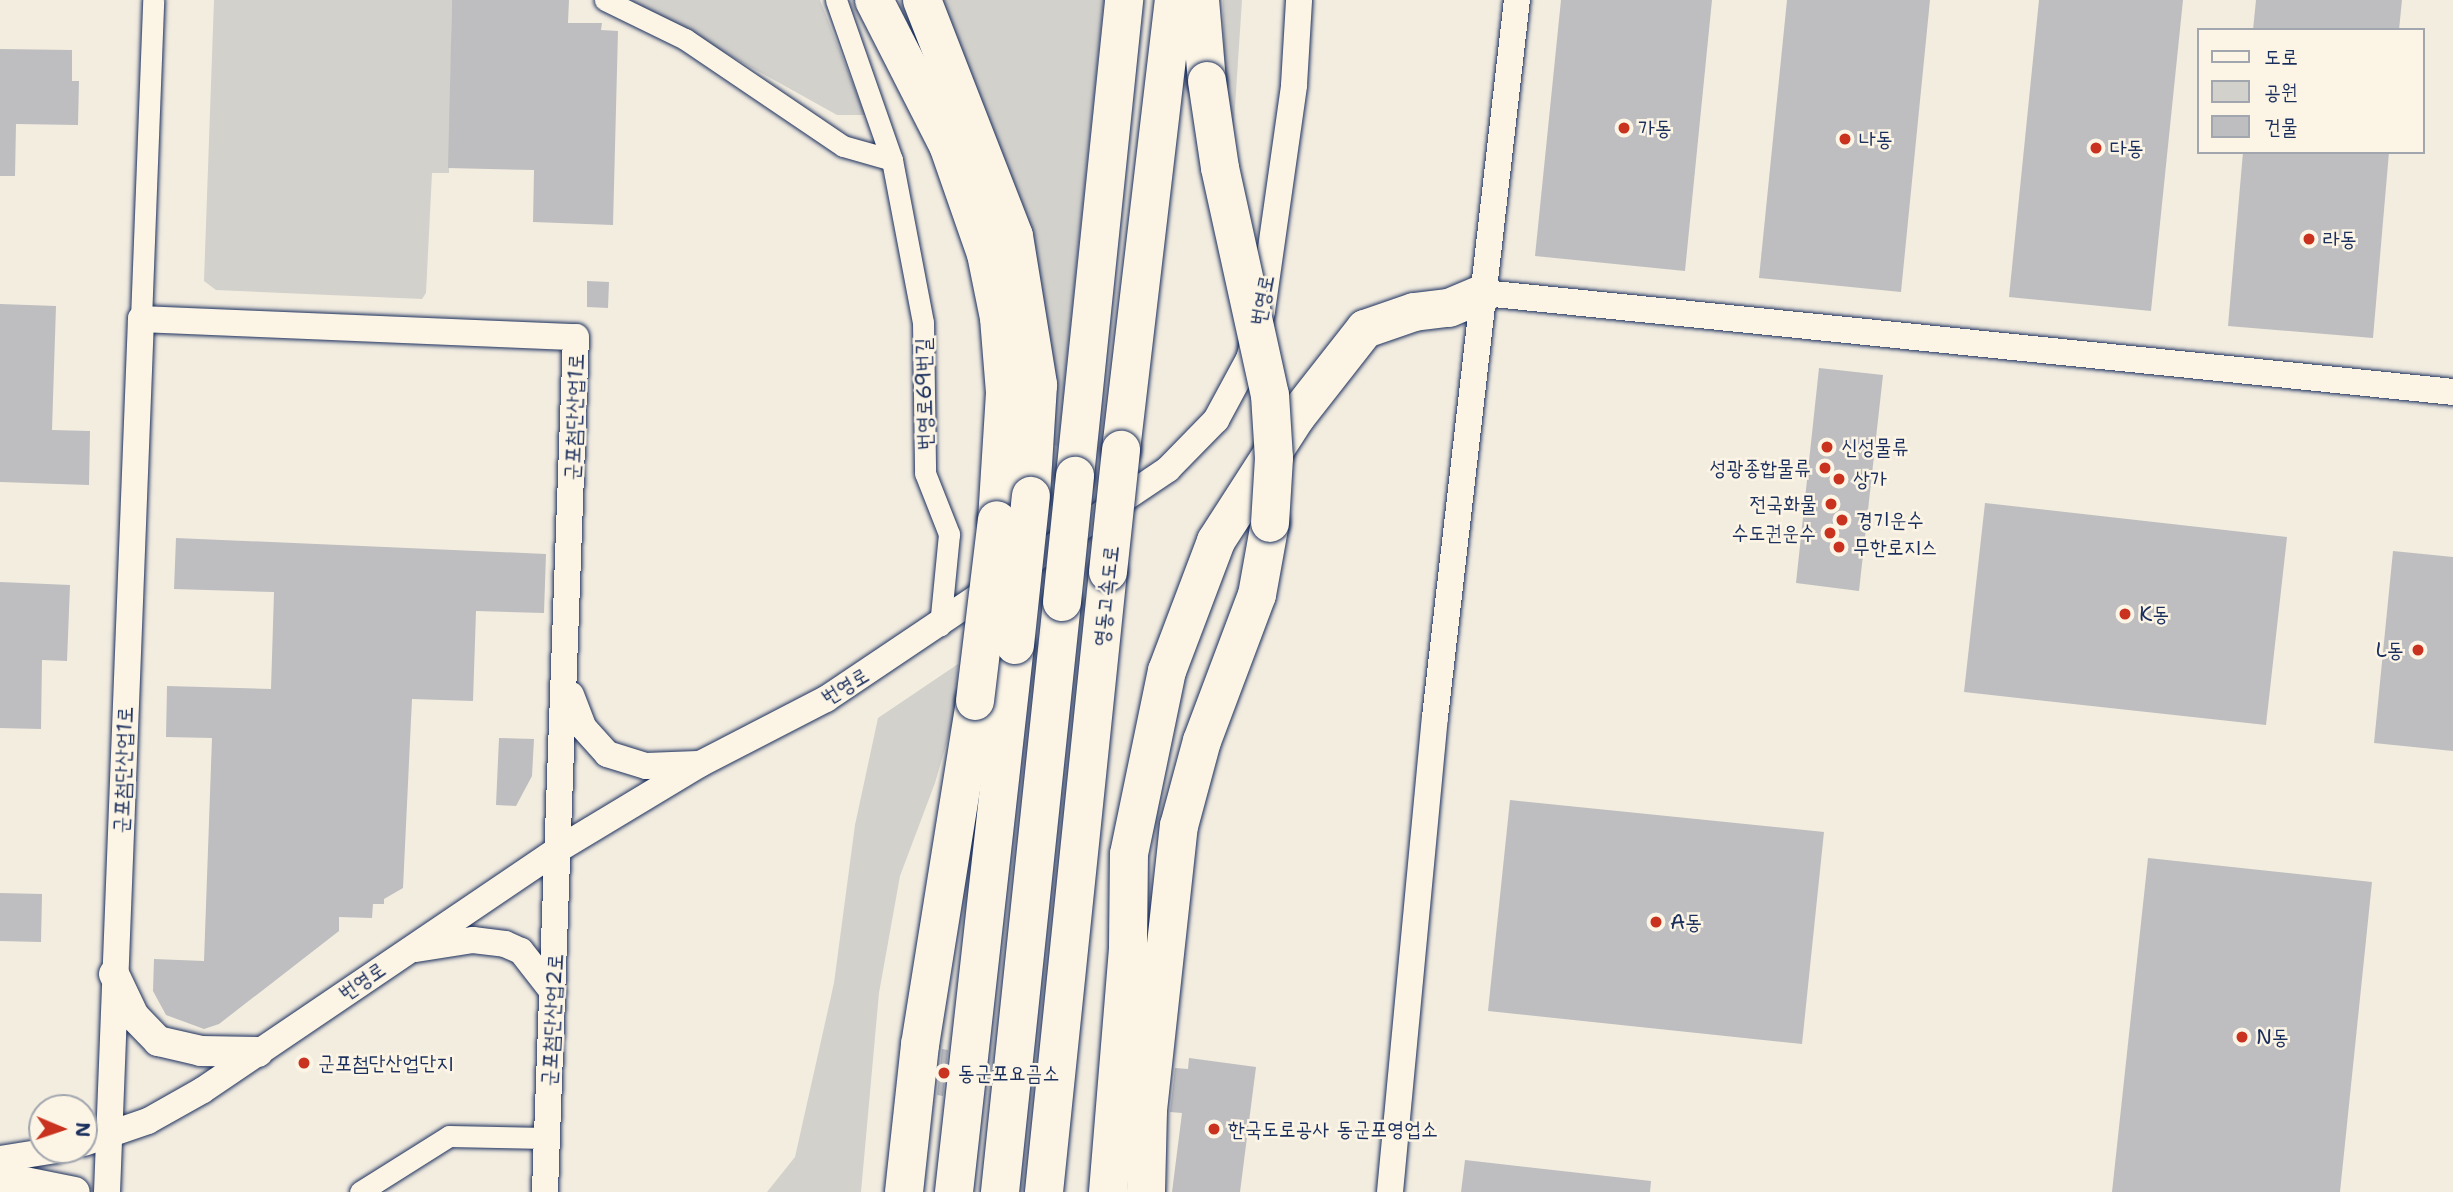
<!DOCTYPE html>
<meta charset="utf-8">
<style>
body{margin:0}
#map{position:relative;width:2453px;height:1192px;overflow:hidden;background:#f3ede0;font-family:"Shantell Sans","Poor Story",sans-serif}
div>[style]{position:absolute}
.green>*{inset:0;background:#d3d1cc}
.building>*{inset:0;background:#bebec0}
.roads{filter:drop-shadow(0 0 2px #1b2f5e) drop-shadow(0 0 2px #1b2f5e)}
.minor>*{height:21px;margin:-10.5px;padding:0 10.5px;transform-origin:10.5px;border-radius:10.5px;background:#fcf5e5}
.tertiary>*{height:26px;margin:-13px;padding:0 13px;transform-origin:13px;border-radius:13px;background:#fcf5e5}
.secondary>*{height:30px;margin:-15px;padding:0 15px;transform-origin:15px;border-radius:15px;background:#fcf5e5}
.motorway>*{height:38px;margin:-19px;padding:0 19px;transform-origin:19px;border-radius:19px;background:#fcf5e5}
.bridges{filter:drop-shadow(0 0 2px #1b2f5e) drop-shadow(0 0 2px #1b2f5e)}
.motorway-bridge>*{height:38px;margin:-19px;padding:0 19px;transform-origin:19px;border-radius:19px;background:#fcf5e5}
.dots>*{width:19px;height:19px;translate:-50% -50%;box-sizing:border-box;border:4px solid #fcf5e5;border-radius:50%}
span{translate:-50% -50%;white-space:nowrap;text-align:center;line-height:1.15;-webkit-text-stroke:5px #fcf5e5;paint-order:stroke}
.poi-label{font-size:21px;color:#1b2f5e}
.left{translate:0 -50%;text-align:left}
.right{translate:-100% -50%;text-align:right}
.street-label{font-size:21px;color:#1b2f5e}
.legend{position:absolute;left:2197px;top:28px;width:228px;height:126px;box-sizing:border-box;background:#fcf5e5;border:2px solid #a2a6af;margin:0;padding:9px 12px;list-style:none;font-size:21px;color:#1b2f5e}
.legend li{display:flex;align-items:center;gap:14px;height:35px}
.legend b{width:35px;border:2px solid #a2a6af}
.north{position:absolute;left:28px;top:1094px;width:70px;height:70px;box-sizing:border-box;background:#fcf5e5;border:2px solid #a2a6af;border-radius:50%;rotate:92deg;font-size:19px;font-weight:700;line-height:28px;text-align:center;color:#1b2f5e}
.north::after{content:'';display:block;margin:auto;width:24px;height:32px;background:#c8321e;clip-path:polygon(50% 0,100% 100%,50% 72%,0 100%)}
</style>
<div id="map">
<div class="green">
<i style="clip-path:polygon(214px 0,452px 0,449px 173px,432px 173px,426px 293px,422px 299px,216px 290px,204px 281px)"></i>
<i style="clip-path:polygon(630px 0,820px 0,865px 115px,837px 115px)"></i>
<i style="clip-path:polygon(938px 0,1104px 0,1058px 446px,1049px 444px)"></i>
<i style="clip-path:polygon(1223px 0,1242px 0,1231px 168px,1225px 97px)"></i>
<i style="clip-path:polygon(958px 664px,956px 710px,935px 783px,900px 876px,879px 993px,861px 1192px,767px 1192px,795px 1157px,834px 983px,855px 825px,878px 718px)"></i>
</div>
<div class="building">
<i style="clip-path:polygon(452px 0,569px 0,568px 23px,602px 23px,601px 30px,618px 31px,613px 225px,533px 222px,534px 170px,448px 168px)"></i>
<i style="clip-path:polygon(1561px 0,1712px 0,1685px 271px,1535px 256px)"></i>
<i style="clip-path:polygon(1787px 0,1930px 0,1901px 292px,1759px 278px)"></i>
<i style="clip-path:polygon(2039px 0,2183px 0,2151px 311px,2009px 297px)"></i>
<i style="clip-path:polygon(2256px 0,2402px 0,2399px 30px,2253px 30px)"></i>
<i style="clip-path:polygon(0 49px,72px 50px,72px 81px,79px 81px,78px 125px,16px 124px,15px 176px,0 176px)"></i>
<i style="clip-path:polygon(2243px 152px,2389px 152px,2373px 338px,2228px 326px)"></i>
<i style="clip-path:polygon(587px 281px,609px 282px,608px 308px,587px 307px)"></i>
<i style="clip-path:polygon(0 304px,56px 306px,52px 430px,90px 431px,89px 485px,0 482px)"></i>
<i style="clip-path:polygon(1819px 368px,1883px 375px,1859px 591px,1796px 583px)"></i>
<i style="clip-path:polygon(1985px 503px,2287px 537px,2266px 725px,1964px 692px)"></i>
<i style="clip-path:polygon(176px 538px,546px 554px,544px 613px,476px 611px,473px 701px,412px 699px,403px 888px,384px 899px,384px 904px,373px 904px,372px 918px,339px 917px,339px 931px,219px 1024px,204px 1029px,166px 1015px,153px 991px,154px 959px,204px 961px,212px 738px,166px 737px,167px 686px,271px 689px,274px 592px,174px 589px)"></i>
<i style="clip-path:polygon(2393px 551px,2453px 557px,2453px 751px,2374px 743px)"></i>
<i style="clip-path:polygon(0 582px,70px 585px,67px 661px,42px 660px,41px 729px,0 728px)"></i>
<i style="clip-path:polygon(499px 738px,534px 739px,532px 776px,516px 806px,496px 805px)"></i>
<i style="clip-path:polygon(1510px 800px,1824px 832px,1802px 1044px,1488px 1011px)"></i>
<i style="clip-path:polygon(2148px 858px,2372px 882px,2340px 1192px,2112px 1192px)"></i>
<i style="clip-path:polygon(0 893px,42px 894px,41px 942px,0 941px)"></i>
<i style="clip-path:polygon(942px 1049px,948px 1050px,943px 1096px,937px 1095px)"></i>
<i style="clip-path:polygon(1189px 1058px,1256px 1067px,1240px 1192px,1172px 1192px,1182px 1113px,1170px 1112px,1175px 1068px,1188px 1069px)"></i>
<i style="clip-path:polygon(1465px 1160px,1651px 1181px,1650px 1192px,1461px 1192px)"></i>
</div>
<div class="roads">
<div class="minor">
<i style="left:605px;top:0;width:89px;rotate:26deg"></i>
<i style="left:685px;top:39px;width:191px;rotate:34.1deg"></i>
<i style="left:843px;top:146px;width:51px;rotate:15.9deg"></i>
<i style="left:836px;top:0;width:170px;rotate:70.7deg"></i>
<i style="left:892px;top:160px;width:165px;rotate:79.2deg"></i>
<i style="left:923px;top:322px;width:151px;rotate:89.2deg"></i>
<i style="left:925px;top:473px;width:66px;rotate:68.5deg"></i>
<i style="left:949px;top:534px;width:92px;rotate:95.6deg"></i>
<i style="left:141px;top:319px;width:319px;rotate:-87.8deg"></i>
<i style="left:360px;top:1192px;width:105px;rotate:-32.2deg"></i>
<i style="left:449px;top:1136px;width:97px;rotate:1.2deg"></i>
</div>
<div class="tertiary">
<i style="left:1484px;top:293px;width:974px;rotate:5.83deg"></i>
<i style="left:571px;top:695px;width:34px;rotate:69deg"></i>
<i style="left:583px;top:727px;width:36px;rotate:48deg"></i>
<i style="left:607px;top:754px;width:41px;rotate:17.1deg"></i>
<i style="left:646px;top:766px;width:52px;rotate:-2.2deg"></i>
<i style="left:416px;top:949px;width:58px;rotate:-9deg"></i>
<i style="left:473px;top:940px;width:32px;rotate:7deg"></i>
<i style="left:505px;top:944px;width:17px;rotate:24deg"></i>
<i style="left:521px;top:951px;width:52px;rotate:52deg"></i>
<i style="left:84px;top:1143px;width:68px;rotate:-19deg"></i>
<i style="left:148px;top:1121px;width:63px;rotate:-29.4deg"></i>
<i style="left:203px;top:1090px;width:430px;rotate:-34.1deg"></i>
<i style="left:559px;top:849px;width:165px;rotate:-31.1deg"></i>
<i style="left:700px;top:764px;width:142px;rotate:-27.3deg"></i>
<i style="left:826px;top:699px;width:412px;rotate:-33.9deg"></i>
<i style="left:1168px;top:469px;width:69px;rotate:-45.6deg"></i>
<i style="left:1216px;top:420px;width:69px;rotate:-61.6deg"></i>
<i style="left:1249px;top:359px;width:50px;rotate:-74.8deg"></i>
<i style="left:1262px;top:311px;width:228px;rotate:-81.9deg"></i>
<i style="left:1294px;top:85px;width:85px;rotate:-86.6deg"></i>
<i style="left:0;top:1159px;width:57px;rotate:-9.1deg"></i>
<i style="left:107px;top:1192px;width:874px;rotate:-87.77deg"></i>
<i style="left:141px;top:319px;width:435px;rotate:2.4deg"></i>
<i style="left:576px;top:337px;width:856px;rotate:92.08deg"></i>
<i style="left:1390px;top:1192px;width:477px;rotate:-84.6deg"></i>
<i style="left:1435px;top:717px;width:722px;rotate:-83.48deg"></i>
</div>
<div class="secondary">
<i style="left:114px;top:974px;width:47px;rotate:64.5deg"></i>
<i style="left:134px;top:1016px;width:35px;rotate:46deg"></i>
<i style="left:158px;top:1041px;width:44px;rotate:13.1deg"></i>
<i style="left:201px;top:1051px;width:57px;rotate:1deg"></i>
<i style="left:0;top:1177px;width:76px;rotate:11.3deg"></i>
</div>
<div class="motorway">
<i style="left:874px;top:0;width:163px;rotate:63deg"></i>
<i style="left:948px;top:145px;width:115px;rotate:70.8deg"></i>
<i style="left:986px;top:254px;width:65px;rotate:78.5deg"></i>
<i style="left:999px;top:318px;width:75px;rotate:85.4deg"></i>
<i style="left:1005px;top:393px;width:127px;rotate:93.6deg"></i>
<i style="left:922px;top:0;width:253px;rotate:68.7deg"></i>
<i style="left:1014px;top:236px;width:151px;rotate:80.8deg"></i>
<i style="left:1038px;top:385px;width:111px;rotate:93.6deg"></i>
<i style="left:1200px;top:0;width:81px;rotate:85.1deg"></i>
<i style="left:1121px;top:450px;width:453px;rotate:-83.3deg"></i>
<i style="left:1075px;top:476px;width:479px;rotate:-84.1deg"></i>
<i style="left:904px;top:1192px;width:148px;rotate:-83.8deg"></i>
<i style="left:920px;top:1045px;width:348px;rotate:-80.9deg"></i>
<i style="left:954px;top:1192px;width:550px;rotate:-83.64deg"></i>
<i style="left:1000px;top:1192px;width:593px;rotate:-84deg"></i>
<i style="left:1044px;top:1192px;width:623px;rotate:-84.11deg"></i>
<i style="left:1108px;top:1192px;width:246px;rotate:-85.3deg"></i>
<i style="left:1128px;top:947px;width:93px;rotate:-89.4deg"></i>
<i style="left:1129px;top:854px;width:187px;rotate:-78.3deg"></i>
<i style="left:1167px;top:671px;width:139px;rotate:-69.3deg"></i>
<i style="left:1216px;top:541px;width:148px;rotate:-57.2deg"></i>
<i style="left:1296px;top:417px;width:112px;rotate:-51.9deg"></i>
<i style="left:1365px;top:329px;width:52px;rotate:-19.1deg"></i>
<i style="left:1414px;top:312px;width:35px;rotate:-7deg"></i>
<i style="left:1449px;top:308px;width:38px;rotate:-23deg"></i>
<i style="left:1146px;top:1192px;width:82px;rotate:-88.6deg"></i>
<i style="left:1148px;top:1110px;width:286px;rotate:-83.8deg"></i>
<i style="left:1179px;top:826px;width:88px;rotate:-74.9deg"></i>
<i style="left:1202px;top:741px;width:156px;rotate:-69.4deg"></i>
<i style="left:1257px;top:595px;width:73px;rotate:-79.8deg"></i>
</div>
</div>
<div class="bridges">
<div class="motorway-bridge">
<i style="left:1207px;top:81px;width:88px;rotate:81.5deg"></i>
<i style="left:1220px;top:168px;width:232px;rotate:77.6deg"></i>
<i style="left:1270px;top:395px;width:63px;rotate:86.4deg"></i>
<i style="left:1274px;top:458px;width:65px;rotate:93.5deg"></i>
<i style="left:1108px;top:572px;width:123px;rotate:-83.9deg"></i>
<i style="left:1062px;top:602px;width:127px;rotate:-84.1deg"></i>
<i style="left:1015px;top:645px;width:150px;rotate:-83.9deg"></i>
<i style="left:975px;top:701px;width:182px;rotate:-83.1deg"></i>
</div>
</div>
<div class="dots">
<i style="left:1624px;top:128px;background:#c8321e"></i>
<i style="left:1845px;top:139px;background:#c8321e"></i>
<i style="left:2096px;top:148px;background:#c8321e"></i>
<i style="left:2309px;top:239px;background:#c8321e"></i>
<i style="left:1827px;top:447px;background:#c8321e"></i>
<i style="left:1825px;top:468px;background:#c8321e"></i>
<i style="left:1839px;top:479px;background:#c8321e"></i>
<i style="left:1831px;top:504px;background:#c8321e"></i>
<i style="left:1842px;top:520px;background:#c8321e"></i>
<i style="left:1830px;top:533px;background:#c8321e"></i>
<i style="left:1839px;top:547px;background:#c8321e"></i>
<i style="left:2125px;top:614px;background:#c8321e"></i>
<i style="left:2418px;top:650px;background:#c8321e"></i>
<i style="left:1656px;top:922px;background:#c8321e"></i>
<i style="left:2242px;top:1037px;background:#c8321e"></i>
<i style="left:304px;top:1063px;background:#c8321e"></i>
<i style="left:944px;top:1073px;background:#c8321e"></i>
<i style="left:1214px;top:1129px;background:#c8321e"></i>
</div>
<div class="poi-label">
<span class="left" style="left:1638px;top:128px">가동</span>
<span class="left" style="left:1859px;top:139px">나동</span>
<span class="left" style="left:2110px;top:148px">다동</span>
<span class="left" style="left:2323px;top:239px">라동</span>
<span class="left" style="left:1841px;top:447px">신성물류</span>
<span class="right" style="left:1811px;top:468px">성광종합물류</span>
<span class="left" style="left:1853px;top:479px">상가</span>
<span class="right" style="left:1817px;top:504px">전국화물</span>
<span class="left" style="left:1856px;top:520px">경기운수</span>
<span class="right" style="left:1816px;top:533px">수도권운수</span>
<span class="left" style="left:1853px;top:547px">무한로지스</span>
<span class="left" style="left:2139px;top:614px">K동</span>
<span class="right" style="left:2404px;top:650px">L동</span>
<span class="left" style="left:1670px;top:922px">A동</span>
<span class="left" style="left:2256px;top:1037px">N동</span>
<span class="left" style="left:318px;top:1063px">군포첨단산업단지</span>
<span class="left" style="left:958px;top:1073px">동군포요금소</span>
<span class="left" style="left:1228px;top:1129px">한국도로공사 동군포영업소</span>
</div>
<div class="street-label">
<span style="left:1262px;top:300px;rotate:-79deg">번영로</span>
<span style="left:924px;top:394px;rotate:-91deg">번영로69번길</span>
<span style="left:574px;top:417px;rotate:-88deg">군포첨단산업1로</span>
<span style="left:1106px;top:596px;rotate:-84deg">영동고속도로</span>
<span style="left:845px;top:686px;rotate:-31deg">번영로</span>
<span style="left:123px;top:770px;rotate:-88deg">군포첨단산업1로</span>
<span style="left:362px;top:981px;rotate:-34deg">번영로</span>
<span style="left:552px;top:1020px;rotate:-87deg">군포첨단산업2로</span>
</div>
<ul class="legend">
<li><b style="height:9px;background:#fcf5e5"></b>도로</li>
<li><b style="height:19px;background:#d3d1cc"></b>공원</li>
<li><b style="height:19px;background:#bebec0"></b>건물</li>
</ul>
<div class="north">N</div>
</div>
